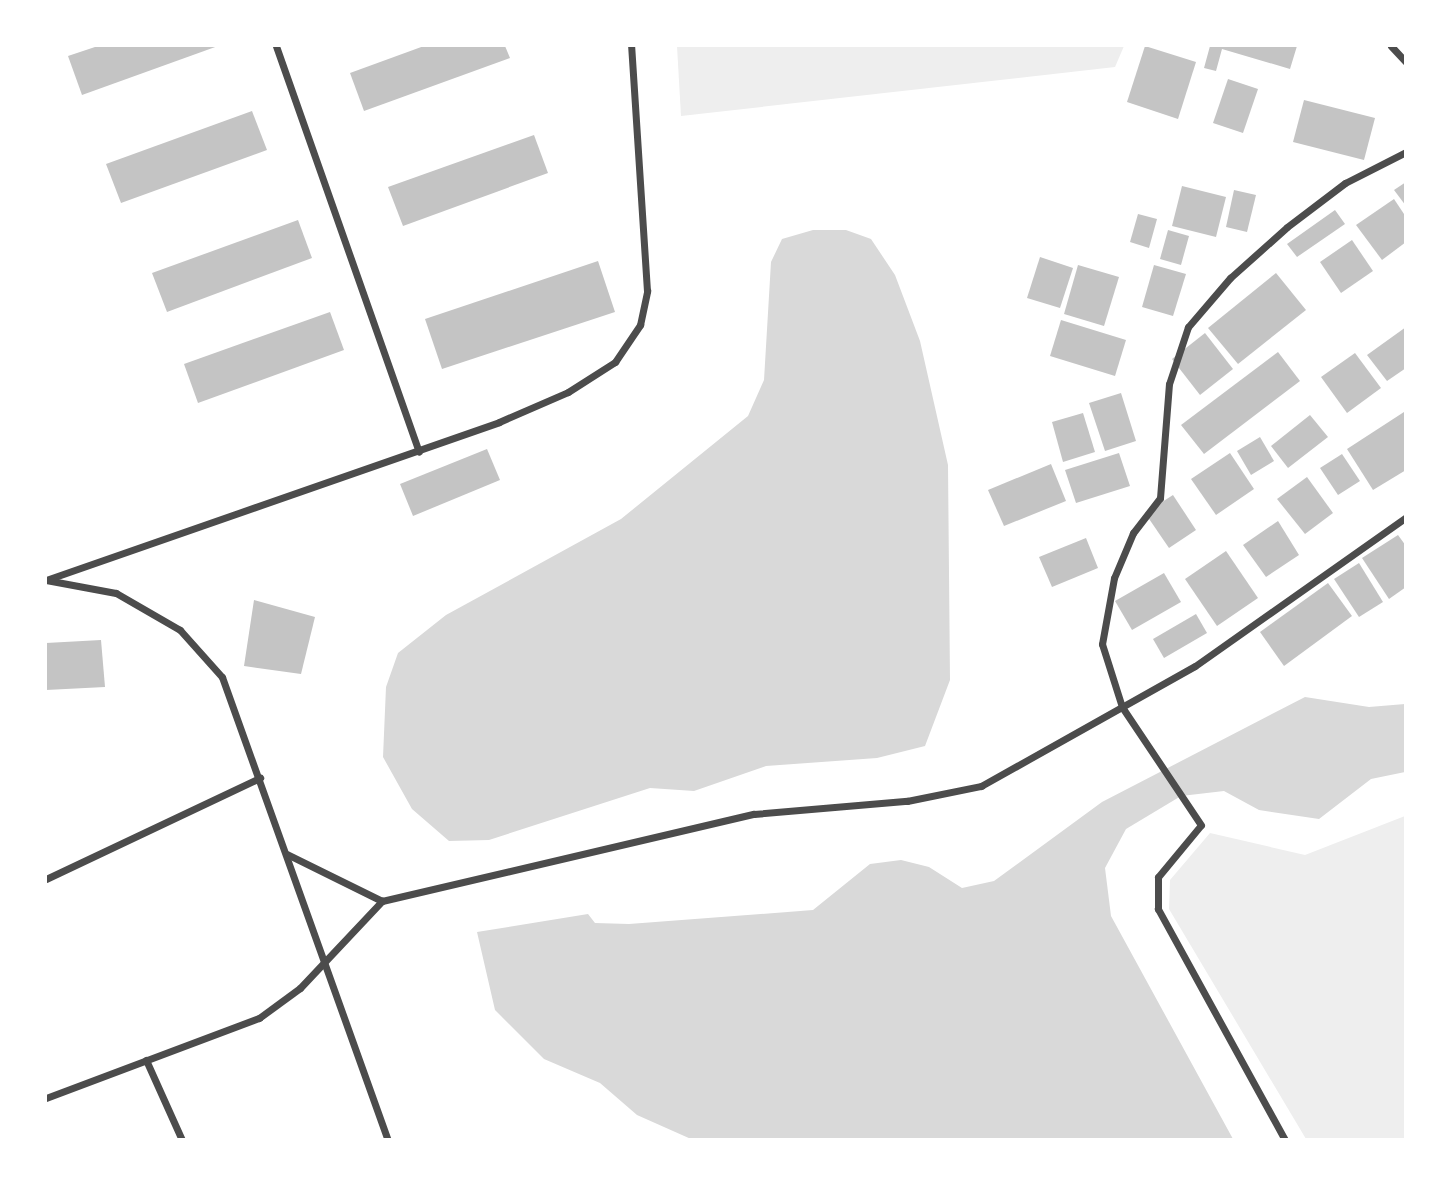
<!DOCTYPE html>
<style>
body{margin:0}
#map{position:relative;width:1451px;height:1185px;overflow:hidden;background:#fff;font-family:"Crimson Pro",serif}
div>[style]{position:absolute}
.green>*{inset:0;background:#eee}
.water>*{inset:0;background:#d9d9d9}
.building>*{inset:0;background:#c4c4c4}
.minor>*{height:7px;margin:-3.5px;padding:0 3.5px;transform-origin:3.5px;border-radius:3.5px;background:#4c4c4c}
span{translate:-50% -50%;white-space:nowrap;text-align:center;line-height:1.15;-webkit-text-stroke:7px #fff;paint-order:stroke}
.frame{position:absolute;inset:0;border:47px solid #fff;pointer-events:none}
</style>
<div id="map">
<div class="green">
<i style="clip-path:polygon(677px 46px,1124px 46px,1115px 67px,681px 116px)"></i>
<i style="clip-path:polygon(1405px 816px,1405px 1139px,1306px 1139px,1169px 909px,1170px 880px,1210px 833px,1305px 855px)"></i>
</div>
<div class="water">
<i style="clip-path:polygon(813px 230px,846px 230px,871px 239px,895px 275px,920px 341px,948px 465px,950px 680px,925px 746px,877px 758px,766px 766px,694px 791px,650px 788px,489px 840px,449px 841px,412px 809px,383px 757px,386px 687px,398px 653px,446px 615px,621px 519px,748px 416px,764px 380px,771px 262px,782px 239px)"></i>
<i style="clip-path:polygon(1305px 697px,1369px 707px,1405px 704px,1405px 772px,1371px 779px,1319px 819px,1259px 810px,1224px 791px,1181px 796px,1126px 829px,1105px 868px,1111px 916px,1233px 1139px,691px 1139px,637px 1115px,600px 1083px,544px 1059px,495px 1010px,477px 932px,588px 914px,595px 923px,629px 924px,813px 910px,870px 864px,901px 860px,929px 867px,962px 888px,994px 881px,1102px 802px)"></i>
</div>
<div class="building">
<i style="clip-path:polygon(98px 46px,218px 46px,82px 95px,68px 56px)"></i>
<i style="clip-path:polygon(424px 46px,505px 46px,510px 58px,364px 111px,350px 73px)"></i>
<i style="clip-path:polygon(1145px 46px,1196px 62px,1178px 119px,1127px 102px)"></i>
<i style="clip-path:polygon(1210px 46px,1297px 46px,1290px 69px,1222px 49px,1216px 71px,1204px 68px)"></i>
<i style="clip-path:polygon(1228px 79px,1258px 89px,1243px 133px,1213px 123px)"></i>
<i style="clip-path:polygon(1304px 100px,1375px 118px,1364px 160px,1293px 142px)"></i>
<i style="clip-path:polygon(252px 111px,267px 150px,121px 203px,106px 164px)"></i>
<i style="clip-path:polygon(534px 135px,548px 173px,403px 226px,388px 187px)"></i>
<i style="clip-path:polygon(1406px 182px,1406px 206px,1394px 190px)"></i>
<i style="clip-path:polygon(1182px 186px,1226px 197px,1216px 237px,1172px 226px)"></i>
<i style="clip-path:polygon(1234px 190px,1256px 195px,1247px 232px,1226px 227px)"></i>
<i style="clip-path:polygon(1394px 199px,1406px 217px,1406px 242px,1382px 260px,1356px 225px)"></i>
<i style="clip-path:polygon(1335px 210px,1345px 224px,1297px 257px,1287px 244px)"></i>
<i style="clip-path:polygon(1138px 214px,1157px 219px,1149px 248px,1130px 242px)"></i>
<i style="clip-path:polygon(298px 220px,312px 258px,167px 312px,152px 273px)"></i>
<i style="clip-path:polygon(1168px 230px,1189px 236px,1181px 265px,1160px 259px)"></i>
<i style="clip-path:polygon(1352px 240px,1373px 271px,1341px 293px,1320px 262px)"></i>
<i style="clip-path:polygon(1040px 257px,1073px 268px,1060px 308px,1027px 298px)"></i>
<i style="clip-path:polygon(598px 261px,615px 312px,442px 369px,425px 319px)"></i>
<i style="clip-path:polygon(1078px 265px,1119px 277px,1104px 326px,1064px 314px)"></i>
<i style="clip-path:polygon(1154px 265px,1186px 274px,1173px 316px,1142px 307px)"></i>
<i style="clip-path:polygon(1276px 273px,1306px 310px,1238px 364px,1208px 328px)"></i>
<i style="clip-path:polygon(330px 312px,344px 350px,198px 403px,184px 364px)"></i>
<i style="clip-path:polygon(1061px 320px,1126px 340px,1115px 376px,1050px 356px)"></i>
<i style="clip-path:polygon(1406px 327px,1406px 368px,1387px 381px,1367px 355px)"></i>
<i style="clip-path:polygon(1205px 333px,1233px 369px,1200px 395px,1172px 359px)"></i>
<i style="clip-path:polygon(1278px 352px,1300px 381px,1204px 454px,1181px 425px)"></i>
<i style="clip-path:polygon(1355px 353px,1381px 388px,1347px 413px,1321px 377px)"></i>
<i style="clip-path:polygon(1121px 393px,1136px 441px,1105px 451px,1089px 403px)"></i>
<i style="clip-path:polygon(1404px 412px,1406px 470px,1373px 490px,1347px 449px)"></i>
<i style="clip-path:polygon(1083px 413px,1095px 452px,1063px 462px,1052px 422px)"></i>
<i style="clip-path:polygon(1310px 415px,1328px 437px,1288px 468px,1271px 446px)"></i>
<i style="clip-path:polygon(1260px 437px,1274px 461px,1251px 475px,1237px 451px)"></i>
<i style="clip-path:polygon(487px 449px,500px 480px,413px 516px,400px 484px)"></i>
<i style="clip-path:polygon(1119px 453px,1130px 486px,1076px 503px,1065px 470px)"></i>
<i style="clip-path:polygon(1230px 453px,1254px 489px,1216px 515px,1191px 479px)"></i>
<i style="clip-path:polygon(1342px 454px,1360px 481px,1338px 495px,1320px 468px)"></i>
<i style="clip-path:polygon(1051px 464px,1066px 501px,1004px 526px,988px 490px)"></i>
<i style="clip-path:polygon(1307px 477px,1333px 513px,1305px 534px,1277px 499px)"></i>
<i style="clip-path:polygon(1173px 495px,1196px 530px,1169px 548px,1145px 513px)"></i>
<i style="clip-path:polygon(1278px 521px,1299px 555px,1266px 577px,1243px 545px)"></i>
<i style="clip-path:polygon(1398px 535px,1406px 546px,1406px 587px,1389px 599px,1362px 558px)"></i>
<i style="clip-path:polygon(1086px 538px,1098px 568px,1052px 587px,1039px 557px)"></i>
<i style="clip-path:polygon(1226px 551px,1258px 598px,1217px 626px,1185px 579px)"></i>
<i style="clip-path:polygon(1359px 563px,1383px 602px,1359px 617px,1334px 579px)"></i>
<i style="clip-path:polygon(1164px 573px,1181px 602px,1132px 630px,1115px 601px)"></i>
<i style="clip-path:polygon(1328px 583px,1352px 616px,1284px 666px,1260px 632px)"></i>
<i style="clip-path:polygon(254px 600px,315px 617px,301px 674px,244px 666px)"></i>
<i style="clip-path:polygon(1196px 614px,1207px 633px,1164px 658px,1153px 639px)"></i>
<i style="clip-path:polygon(101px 640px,105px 687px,46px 690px,46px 643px)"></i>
</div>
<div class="minor">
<i style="left:276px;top:46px;width:430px;rotate:70.6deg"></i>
<i style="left:1391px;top:46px;width:22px;rotate:47deg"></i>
<i style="left:46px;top:580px;width:480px;rotate:-19.2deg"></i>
<i style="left:499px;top:422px;width:75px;rotate:-23.5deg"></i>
<i style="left:568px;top:392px;width:56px;rotate:-32.6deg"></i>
<i style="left:615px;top:362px;width:45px;rotate:-56deg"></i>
<i style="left:640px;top:325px;width:35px;rotate:-78deg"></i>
<i style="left:647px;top:291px;width:246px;rotate:-93.7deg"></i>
<i style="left:46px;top:580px;width:71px;rotate:10.5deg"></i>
<i style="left:116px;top:593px;width:74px;rotate:30deg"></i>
<i style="left:180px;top:630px;width:63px;rotate:48.2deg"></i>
<i style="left:222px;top:677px;width:492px;rotate:70.3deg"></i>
<i style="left:46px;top:879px;width:237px;rotate:-25.3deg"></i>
<i style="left:382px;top:901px;width:382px;rotate:-13.2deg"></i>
<i style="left:754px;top:814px;width:154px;rotate:-4.9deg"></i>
<i style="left:907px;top:801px;width:76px;rotate:-11.5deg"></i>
<i style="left:981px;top:786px;width:245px;rotate:-29.3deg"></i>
<i style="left:1195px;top:666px;width:258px;rotate:-35.2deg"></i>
<i style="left:146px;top:1060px;width:88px;rotate:65.8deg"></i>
<i style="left:46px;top:1098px;width:228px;rotate:-20.6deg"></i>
<i style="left:259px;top:1018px;width:51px;rotate:-36.2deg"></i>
<i style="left:300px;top:988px;width:120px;rotate:-46.7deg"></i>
<i style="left:382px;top:901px;width:106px;rotate:-153.7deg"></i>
<i style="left:1285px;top:1140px;width:264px;rotate:-118.8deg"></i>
<i style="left:1158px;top:909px;width:32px;rotate:-90deg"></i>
<i style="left:1158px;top:877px;width:67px;rotate:-50.4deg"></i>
<i style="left:1201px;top:825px;width:142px;rotate:-123.8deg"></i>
<i style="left:1122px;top:707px;width:66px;rotate:-107.6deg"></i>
<i style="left:1102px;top:644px;width:67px;rotate:-79.7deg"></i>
<i style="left:1114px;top:578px;width:49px;rotate:-67.1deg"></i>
<i style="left:1133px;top:533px;width:44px;rotate:-52.4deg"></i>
<i style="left:1160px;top:498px;width:114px;rotate:-85.5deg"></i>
<i style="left:1169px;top:384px;width:60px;rotate:-71.6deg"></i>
<i style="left:1188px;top:327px;width:65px;rotate:-49.4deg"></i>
<i style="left:1230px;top:278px;width:76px;rotate:-41.8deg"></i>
<i style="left:1287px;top:227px;width:73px;rotate:-37.2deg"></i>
<i style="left:1345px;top:183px;width:68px;rotate:-26.9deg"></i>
</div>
<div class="frame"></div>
</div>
